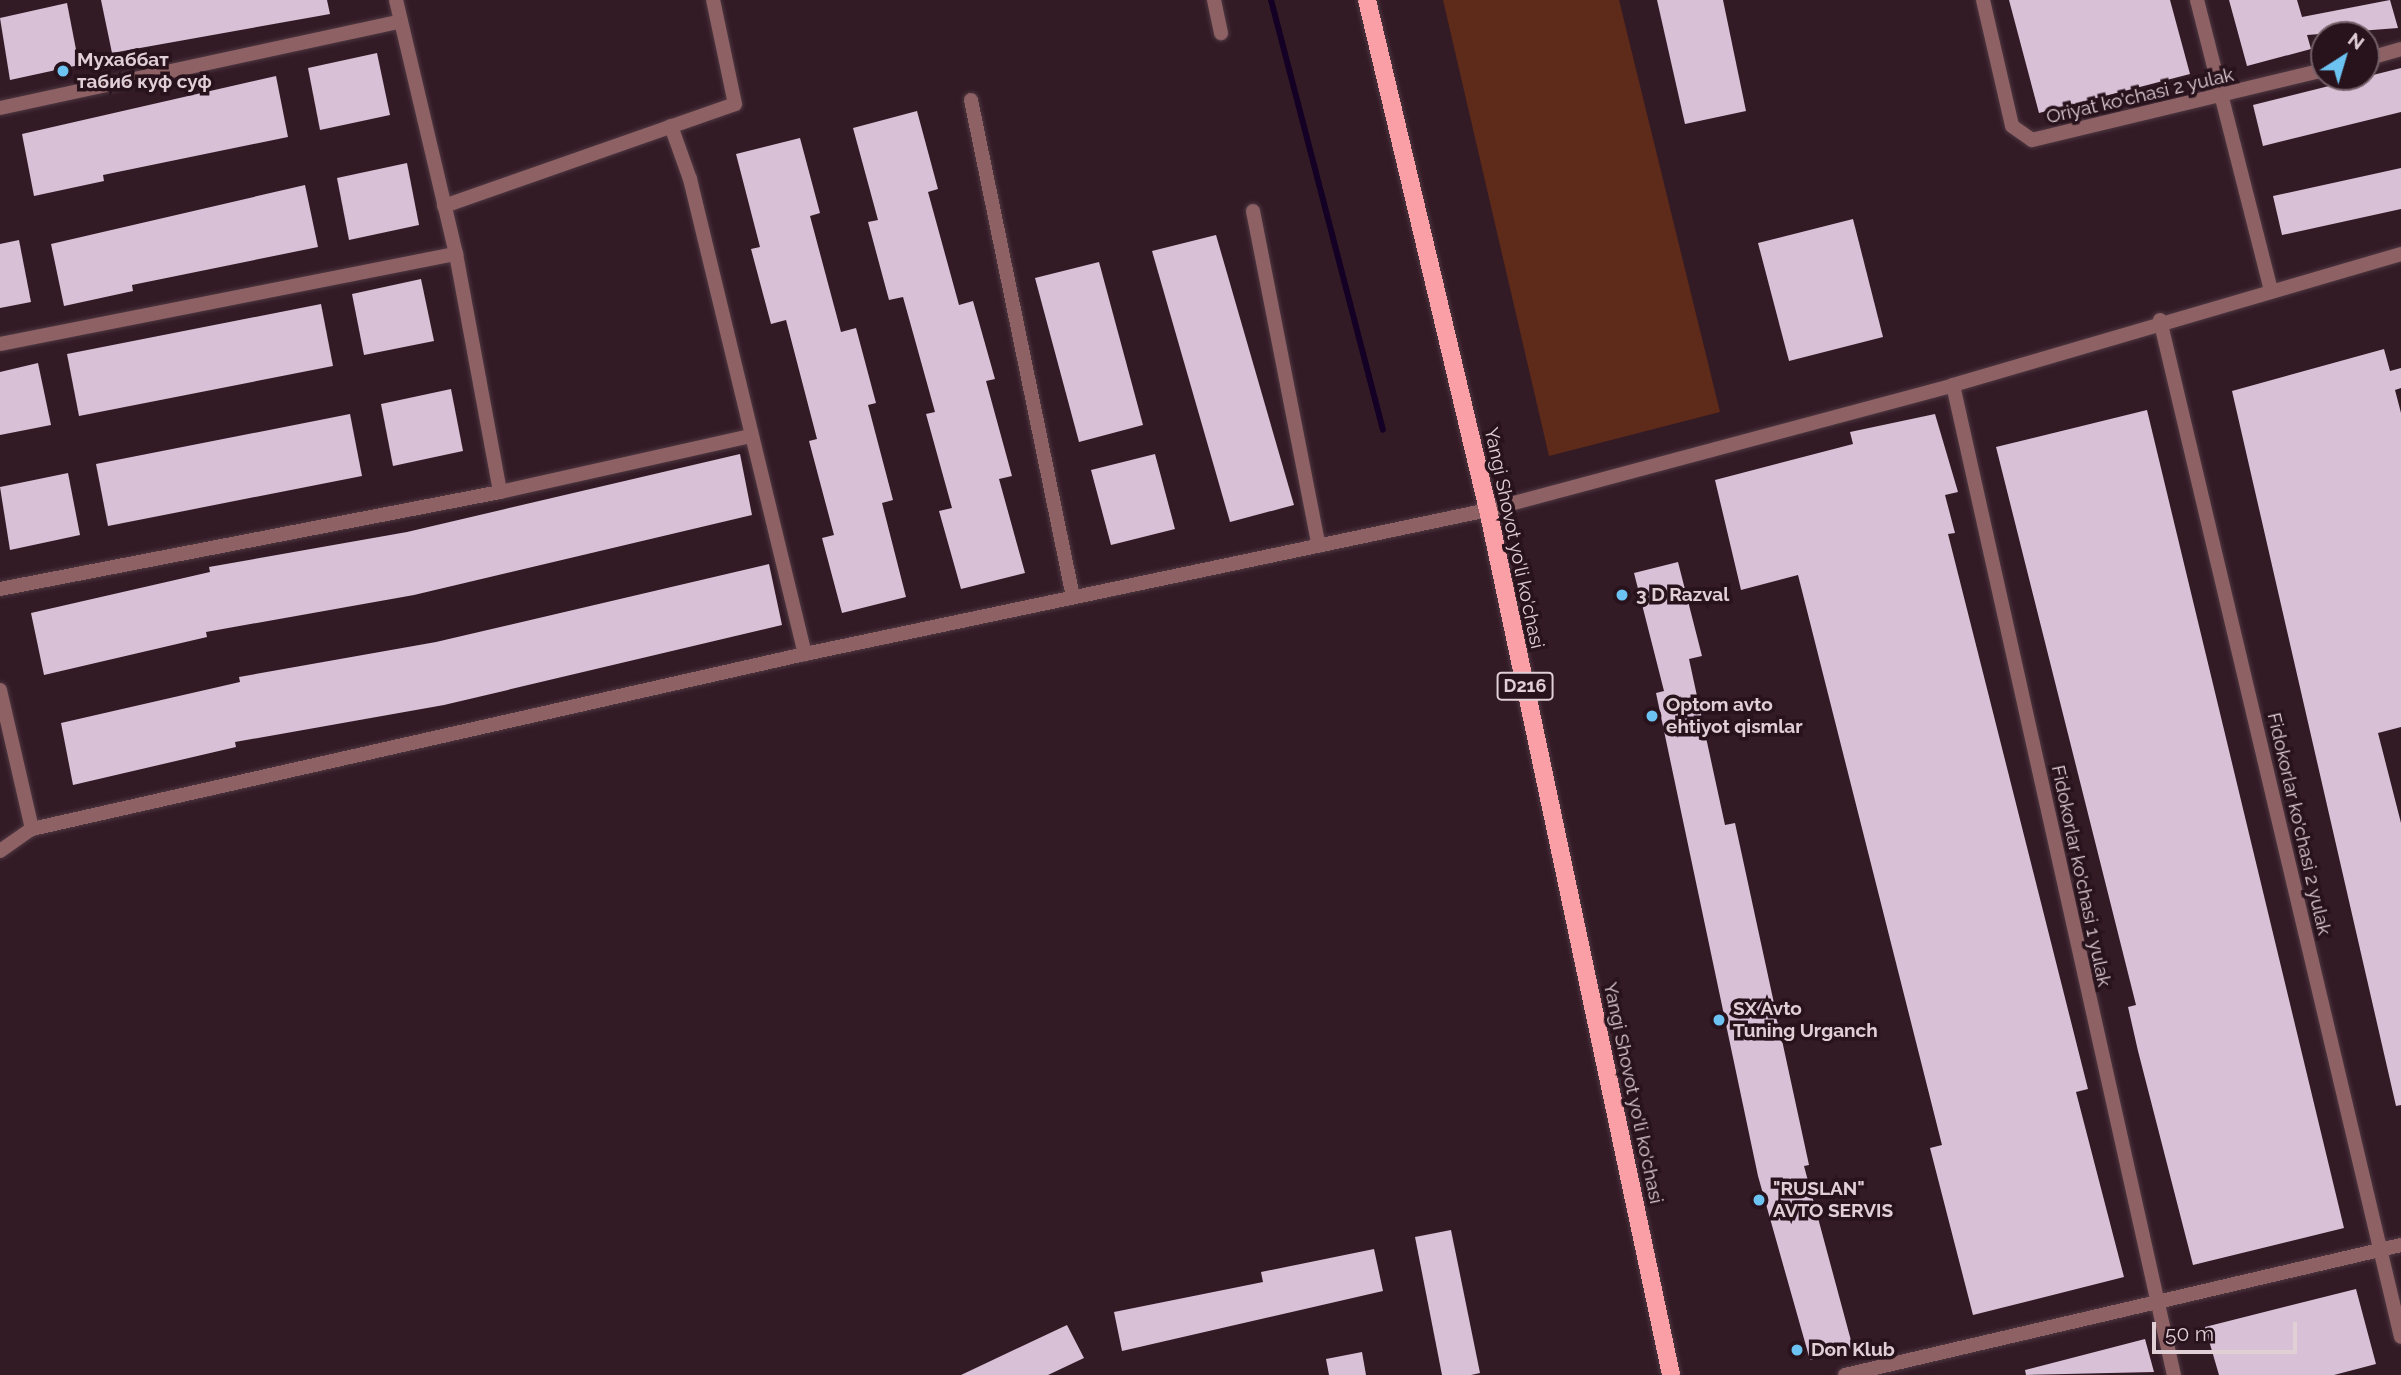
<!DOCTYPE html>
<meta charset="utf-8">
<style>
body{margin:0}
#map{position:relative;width:2401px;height:1375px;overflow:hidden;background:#331b26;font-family:Raleway,sans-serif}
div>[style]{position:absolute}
.green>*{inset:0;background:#5e2a19}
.stream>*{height:6px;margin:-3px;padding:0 3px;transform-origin:3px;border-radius:3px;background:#130024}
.building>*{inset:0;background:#d8c0d7}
.roads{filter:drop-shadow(0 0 2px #4f3842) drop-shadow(0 0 2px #4f3842)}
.street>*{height:14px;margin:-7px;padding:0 7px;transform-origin:7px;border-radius:7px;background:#8e6265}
.primary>*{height:18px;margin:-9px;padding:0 9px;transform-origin:9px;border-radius:9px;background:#fb9fa6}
.dots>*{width:19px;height:19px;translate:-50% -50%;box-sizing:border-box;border:4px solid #28121c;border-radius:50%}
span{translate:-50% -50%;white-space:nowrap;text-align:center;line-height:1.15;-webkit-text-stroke:7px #28121c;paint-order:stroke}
.shield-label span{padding:2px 5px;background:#28121c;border:2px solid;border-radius:5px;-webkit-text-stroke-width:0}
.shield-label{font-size:18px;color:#e0cfd5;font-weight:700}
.poi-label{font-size:19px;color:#e0cfd5;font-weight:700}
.left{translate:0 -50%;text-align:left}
.street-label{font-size:19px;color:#e0cfd5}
.north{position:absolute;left:2310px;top:21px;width:70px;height:70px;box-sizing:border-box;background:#28121c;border:2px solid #725e66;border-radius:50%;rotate:37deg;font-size:19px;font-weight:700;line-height:28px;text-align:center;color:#e0cfd5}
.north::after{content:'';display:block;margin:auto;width:24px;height:32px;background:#6cc3f2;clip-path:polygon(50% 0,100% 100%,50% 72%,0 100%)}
.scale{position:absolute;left:2152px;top:1322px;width:145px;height:32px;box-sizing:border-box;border:4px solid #e0cfd5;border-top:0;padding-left:9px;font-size:21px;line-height:24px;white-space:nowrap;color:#e0cfd5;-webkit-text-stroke:5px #28121c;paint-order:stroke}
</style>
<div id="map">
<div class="green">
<i style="clip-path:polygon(1443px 0,1619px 0,1720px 412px,1549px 456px)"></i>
</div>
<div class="stream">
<i style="left:1271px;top:0;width:444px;rotate:75.4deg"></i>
</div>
<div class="building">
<i style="clip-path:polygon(101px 0,327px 0,330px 14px,112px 53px)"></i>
<i style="clip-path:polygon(1657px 0,1723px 0,1746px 111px,1685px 124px)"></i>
<i style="clip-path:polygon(2009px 0,2170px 0,2190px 74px,2039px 113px)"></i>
<i style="clip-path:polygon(2229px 0,2297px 0,2302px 17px,2390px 0,2398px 28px,2307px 35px,2311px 49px,2247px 66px)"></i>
<i style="clip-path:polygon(67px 3px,79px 65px,10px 80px,0 18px)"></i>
<i style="clip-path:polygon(377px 53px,390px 115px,320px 130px,308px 68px)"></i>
<i style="clip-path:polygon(2401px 68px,2401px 112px,2263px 146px,2253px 105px)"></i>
<i style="clip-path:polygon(276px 76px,288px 137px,103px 175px,104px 181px,34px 196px,22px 134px)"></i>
<i style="clip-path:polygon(917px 111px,938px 189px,928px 192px,959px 305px,973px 301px,995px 379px,986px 381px,1012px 476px,999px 479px,1025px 573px,961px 589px,939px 511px,952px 508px,926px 414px,935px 412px,903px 297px,889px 300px,868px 222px,878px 220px,853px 128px)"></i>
<i style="clip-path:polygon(800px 138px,820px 213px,810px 216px,841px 332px,856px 328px,876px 403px,868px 405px,893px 500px,882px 503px,906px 597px,842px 613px,822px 538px,834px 535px,809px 441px,817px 439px,786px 320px,771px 324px,751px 249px,760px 247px,736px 154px)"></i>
<i style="clip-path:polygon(407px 163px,419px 225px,349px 240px,337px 178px)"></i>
<i style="clip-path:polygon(2401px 168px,2401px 209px,2282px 235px,2273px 196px)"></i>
<i style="clip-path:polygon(305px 185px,318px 247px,132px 285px,133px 291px,64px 306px,51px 244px)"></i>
<i style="clip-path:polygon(1853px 219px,1883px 337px,1789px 361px,1758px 243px)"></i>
<i style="clip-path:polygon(1216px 235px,1294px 505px,1230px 522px,1152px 251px)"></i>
<i style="clip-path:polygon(19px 240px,31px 302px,0 308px,0 244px)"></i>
<i style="clip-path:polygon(1099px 262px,1143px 425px,1079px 442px,1035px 278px)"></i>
<i style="clip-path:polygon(421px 279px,434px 341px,364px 355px,352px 294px)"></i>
<i style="clip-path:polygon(321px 304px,333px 366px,79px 416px,67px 354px)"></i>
<i style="clip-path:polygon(2384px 349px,2390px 371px,2401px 368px,2401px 388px,2395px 390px,2401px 413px,2401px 727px,2378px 733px,2401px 823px,2401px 1105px,2396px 1106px,2232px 391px)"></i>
<i style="clip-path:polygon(38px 363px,51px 425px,0 435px,0 372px)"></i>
<i style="clip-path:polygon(451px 389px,463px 451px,393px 466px,381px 404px)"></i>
<i style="clip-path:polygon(2147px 410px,2344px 1228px,2193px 1265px,2138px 1051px,2128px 1007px,2136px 1005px,1996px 447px)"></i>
<i style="clip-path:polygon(350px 414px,362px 476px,108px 526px,96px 464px)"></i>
<i style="clip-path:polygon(1935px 414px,1958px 492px,1945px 495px,1955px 533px,1948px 534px,2088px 1089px,2076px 1092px,2124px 1277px,1973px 1315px,1930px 1148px,1942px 1145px,1798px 575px,1741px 590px,1715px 480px,1853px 444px,1850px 432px)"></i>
<i style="clip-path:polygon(740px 454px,752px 515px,414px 595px,206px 632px,207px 637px,44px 675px,31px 613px,210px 572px,209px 567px,407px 532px)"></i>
<i style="clip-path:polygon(1155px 454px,1175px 529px,1111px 545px,1091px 470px)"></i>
<i style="clip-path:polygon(68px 473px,80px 535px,10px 550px,0 487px)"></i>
<i style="clip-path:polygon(1678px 562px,1702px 656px,1689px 659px,1725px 825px,1735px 823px,1809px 1165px,1804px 1166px,1853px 1348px,1810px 1360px,1758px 1176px,1656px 693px,1664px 691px,1634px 573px)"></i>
<i style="clip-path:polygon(769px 564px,782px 625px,444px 705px,235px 742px,236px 747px,73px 785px,61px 723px,240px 682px,239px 677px,436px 642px)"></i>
<i style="clip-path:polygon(1451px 1230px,1480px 1373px,1471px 1375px,1442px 1375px,1415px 1237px)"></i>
<i style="clip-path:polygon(1374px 1249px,1383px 1291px,1122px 1351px,1114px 1312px,1263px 1282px,1261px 1272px)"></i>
<i style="clip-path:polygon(2356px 1289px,2376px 1364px,2334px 1375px,2219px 1375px,2205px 1327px)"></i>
<i style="clip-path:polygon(1067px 1325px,1084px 1358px,1048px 1375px,961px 1375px)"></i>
<i style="clip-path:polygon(2145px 1339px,2154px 1372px,2026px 1375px,2025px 1370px)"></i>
<i style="clip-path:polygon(1362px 1352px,1366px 1375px,1329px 1375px,1326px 1359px)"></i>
</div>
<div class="roads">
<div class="street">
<i style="left:396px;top:0;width:261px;rotate:76.7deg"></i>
<i style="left:456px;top:254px;width:242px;rotate:79.5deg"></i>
<i style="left:1214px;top:0;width:34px;rotate:78deg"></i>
<i style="left:1983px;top:0;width:129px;rotate:77deg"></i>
<i style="left:2012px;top:126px;width:24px;rotate:35deg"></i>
<i style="left:2032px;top:140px;width:300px;rotate:-13.5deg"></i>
<i style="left:2197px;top:0;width:300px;rotate:75.7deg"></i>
<i style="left:2366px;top:59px;width:36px;rotate:-16deg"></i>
<i style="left:971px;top:100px;width:507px;rotate:78.4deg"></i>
<i style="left:0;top:108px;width:410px;rotate:-12.2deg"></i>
<i style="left:671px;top:126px;width:56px;rotate:70.3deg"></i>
<i style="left:690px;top:179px;width:489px;rotate:76.4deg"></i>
<i style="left:444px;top:206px;width:308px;rotate:-19.3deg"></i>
<i style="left:735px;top:104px;width:106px;rotate:-101.9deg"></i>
<i style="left:1253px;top:211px;width:341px;rotate:78.9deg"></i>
<i style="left:2160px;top:320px;width:1045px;rotate:76.67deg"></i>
<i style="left:0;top:344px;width:465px;rotate:-11.2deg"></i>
<i style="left:1953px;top:385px;width:1014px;rotate:77.42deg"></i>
<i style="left:0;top:589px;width:509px;rotate:-10.98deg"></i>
<i style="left:500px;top:492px;width:256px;rotate:-12.6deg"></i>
<i style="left:0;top:690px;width:143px;rotate:77deg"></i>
<i style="left:0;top:851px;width:39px;rotate:-35deg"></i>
<i style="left:32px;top:829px;width:793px;rotate:-12.76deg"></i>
<i style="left:805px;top:654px;width:698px;rotate:-11.91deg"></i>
<i style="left:1488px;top:510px;width:482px;rotate:-15deg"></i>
<i style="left:1953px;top:385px;width:467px;rotate:-16.3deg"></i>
<i style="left:1845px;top:1375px;width:571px;rotate:-13.16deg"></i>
</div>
<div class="primary">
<i style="left:1367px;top:0;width:524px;rotate:76.65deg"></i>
<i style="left:1488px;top:510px;width:884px;rotate:78.05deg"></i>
</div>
</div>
<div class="dots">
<i style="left:63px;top:71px;background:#6cc3f2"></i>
<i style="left:1622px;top:595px;background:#6cc3f2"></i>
<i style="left:1652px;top:716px;background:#6cc3f2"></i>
<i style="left:1719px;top:1020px;background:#6cc3f2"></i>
<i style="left:1759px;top:1200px;background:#6cc3f2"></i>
<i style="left:1797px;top:1350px;background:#6cc3f2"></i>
</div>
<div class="shield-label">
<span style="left:1525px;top:686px">D216</span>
</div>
<div class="poi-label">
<span class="left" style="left:77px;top:71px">Мухаббат<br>табиб куф суф</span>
<span class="left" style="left:1636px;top:595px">3 D Razval</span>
<span class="left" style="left:1666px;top:716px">Optom avto<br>ehtiyot qismlar</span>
<span class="left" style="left:1733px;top:1020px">SX Avto<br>Tuning Urganch</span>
<span class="left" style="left:1773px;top:1200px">"RUSLAN"<br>AVTO SERVIS</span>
<span class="left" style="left:1811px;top:1350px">Don Klub</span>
</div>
<div class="street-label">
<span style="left:2140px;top:96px;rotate:-13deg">Oriyat ko'chasi 2 yulak</span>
<span style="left:1514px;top:538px;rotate:78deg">Yangi Shovot yo'li ko'chasi</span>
<span style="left:2299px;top:824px;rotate:77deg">Fidokorlar ko'chasi 2 yulak</span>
<span style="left:2081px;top:876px;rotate:78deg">Fidokorlar ko'chasi 1 yulak</span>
<span style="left:1633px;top:1093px;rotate:78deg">Yangi Shovot yo'li ko'chasi</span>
</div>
<div class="north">N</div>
<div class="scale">50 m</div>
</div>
